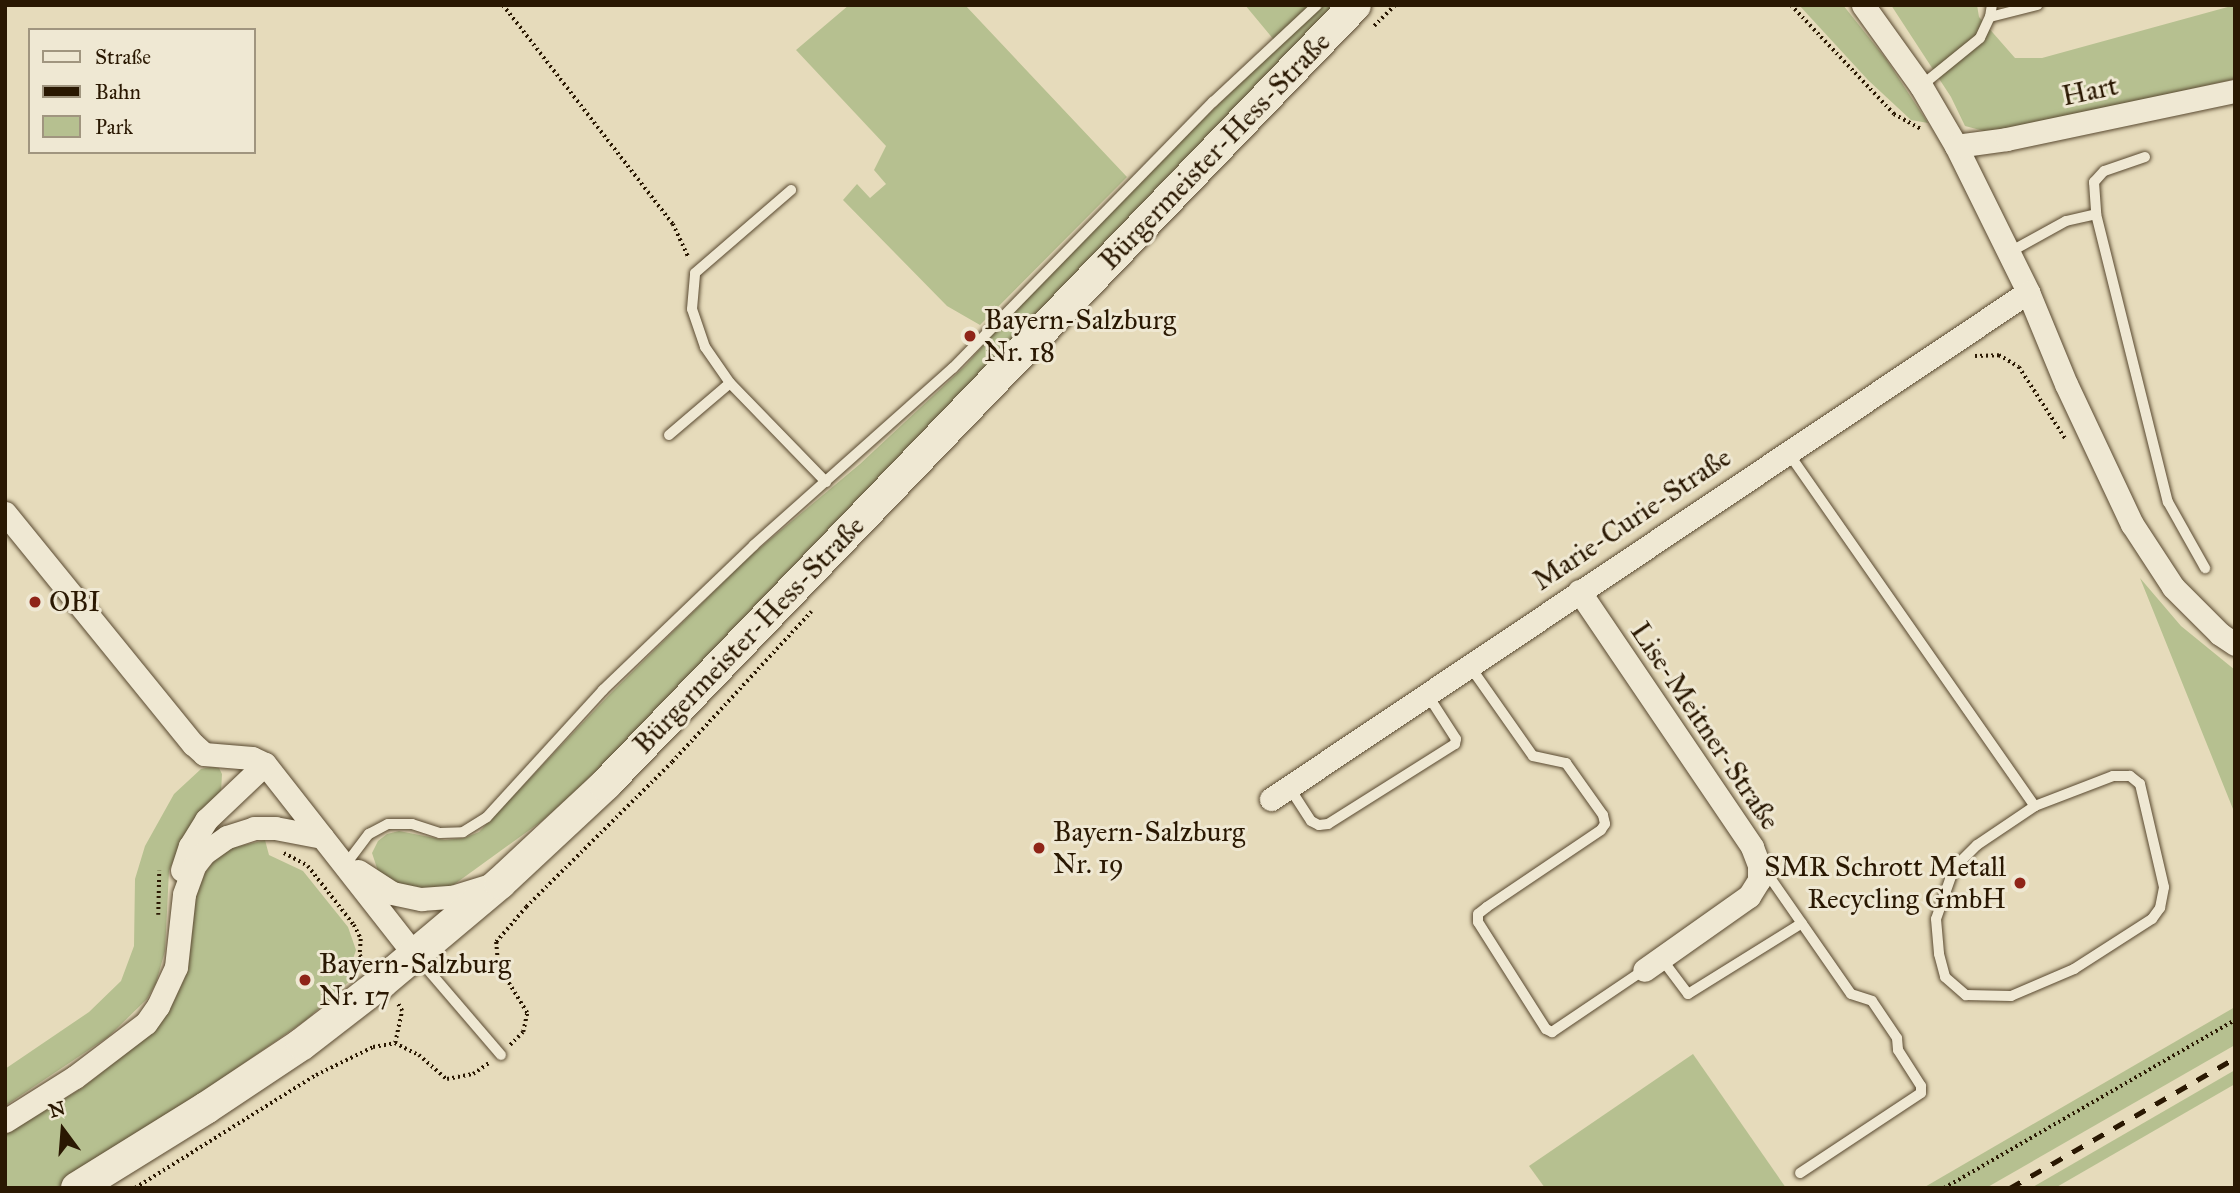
<!DOCTYPE html>
<meta charset="utf-8">
<style>
body{margin:0}
#map{position:relative;width:2240px;height:1193px;overflow:hidden;background:#e6dbbb;font-family:"IM FELL Great Primer",serif}
div>[style]{position:absolute}
.green>*{inset:0;background:#b6c090}
.path>*{height:3.5px;margin-top:-1.75px;transform-origin:0;background:repeating-linear-gradient(90deg,#2a1802 0 2px,transparent 0 5.5px)}
.roads{filter:drop-shadow(0 0 2px #594930) drop-shadow(0 0 2px #594930)}
.service>*{height:10px;margin:-5px;padding:0 5px;transform-origin:5px;border-radius:5px;background:#efe8d3}
.minor>*{height:23px;margin:-11.5px;padding:0 11.5px;transform-origin:11.5px;border-radius:11.5px;background:#efe8d3}
.secondary>*{height:32px;margin:-16px;padding:0 16px;transform-origin:16px;border-radius:16px;background:#efe8d3}
.rail>*{height:5px;margin-top:-2.5px;transform-origin:0;background:repeating-linear-gradient(90deg,#2a1802 0 12px,transparent 0 24px)}
.dots>*{width:19px;height:19px;translate:-50% -50%;box-sizing:border-box;border:4px solid #efe8d3;border-radius:50%}
span{translate:-50% -50%;white-space:nowrap;text-align:center;line-height:1.15;-webkit-text-stroke:6px #efe8d3;paint-order:stroke}
.street-label{font-size:28px;color:#2a1802}
.poi-label{font-size:28px;color:#2a1802}
.left{translate:0 -50%;text-align:left}
.right{translate:-100% -50%;text-align:right}
.frame{position:absolute;inset:0;border:7px solid #2a1802;pointer-events:none}
.legend{position:absolute;left:28px;top:28px;width:228px;height:126px;box-sizing:border-box;background:#efe8d3;border:2px solid #a0957f;margin:0;padding:9px 12px;list-style:none;font-size:21px;color:#2a1802}
.legend li{display:flex;align-items:center;gap:14px;height:35px}
.legend b{width:35px;border:2px solid #a0957f}
.north{position:absolute;left:28px;top:1095px;width:70px;height:70px;-webkit-text-stroke:5px #efe8d3;paint-order:stroke;rotate:344deg;font-size:19px;font-weight:700;line-height:28px;text-align:center;color:#2a1802}
.north::after{content:'';display:block;margin:auto;width:24px;height:32px;background:#2a1802;clip-path:polygon(50% 0,100% 100%,50% 72%,0 100%)}
</style>
<div id="map">
<div class="green">
<i style="clip-path:polygon(849px 5px,965px 5px,1127px 177px,980px 325px,947px 306px,843px 200px,857px 184px,870px 198px,886px 184px,874px 170px,886px 146px,796px 50px)"></i>
<i style="clip-path:polygon(1245px 5px,1338px 5px,779px 588px,575px 792px,542px 821px,452px 886px,408px 889px,378px 871px,372px 853px,378px 841px,387px 834px,399px 831px,445px 840px,464px 838px,479px 832px,612px 692px,749px 557px,860px 464px,966px 365px,1012px 312px,1135px 185px,1279px 46px)"></i>
<i style="clip-path:polygon(1799px 5px,1843px 5px,1886px 59px,1928px 123px,1911px 120px,1868px 80px)"></i>
<i style="clip-path:polygon(1891px 5px,1977px 5px,1979px 17px,2015px 58px,2042px 58px,2235px 5px,2235px 79px,2008px 130px,1988px 132px,1965px 126px,1951px 97px)"></i>
<i style="clip-path:polygon(2140px 578px,2181px 626px,2235px 670px,2235px 814px)"></i>
<i style="clip-path:polygon(210px 767px,219px 768px,222px 774px,221px 793px,181px 842px,169px 871px,165px 951px,156px 983px,147px 999px,108px 1037px,5px 1106px,5px 1069px,89px 1012px,121px 981px,134px 946px,135px 879px,145px 846px,174px 794px,201px 769px)"></i>
<i style="clip-path:polygon(265px 840px,269px 855px,303px 871px,348px 927px,356px 950px,353px 959px,361px 967px,354px 977px,306px 1020px,113px 1154px,56px 1188px,5px 1188px,5px 1135px,82px 1088px,155px 1031px,169px 1012px,188px 971px,196px 897px,205px 873px,213px 862px,232px 848px)"></i>
<i style="clip-path:polygon(2235px 1007px,2235px 1045px,1986px 1188px,1923px 1188px)"></i>
<i style="clip-path:polygon(1693px 1054px,1786px 1188px,1545px 1188px,1529px 1166px)"></i>
<i style="clip-path:polygon(2235px 1070px,2235px 1084px,2055px 1188px,2031px 1188px)"></i>
</div>
<div class="path">
<i style="left:503px;top:5px;width:277px;rotate:52.2deg"></i>
<i style="left:673px;top:224px;width:38px;rotate:65deg"></i>
<i style="left:1791px;top:5px;width:150px;rotate:46.6deg"></i>
<i style="left:1894px;top:114px;width:31px;rotate:29deg"></i>
<i style="left:1374px;top:26px;width:30px;rotate:-45deg"></i>
<i style="left:1975px;top:356px;width:24px;rotate:-2deg"></i>
<i style="left:1999px;top:355px;width:23px;rotate:31deg"></i>
<i style="left:2019px;top:367px;width:85px;rotate:57.1deg"></i>
<i style="left:284px;top:853px;width:27px;rotate:28deg"></i>
<i style="left:308px;top:866px;width:75px;rotate:52.1deg"></i>
<i style="left:354px;top:925px;width:16px;rotate:63deg"></i>
<i style="left:361px;top:939px;width:16px;rotate:94deg"></i>
<i style="left:360px;top:955px;width:9px;rotate:63deg"></i>
<i style="left:158px;top:915px;width:44px;rotate:-88.7deg"></i>
<i style="left:395px;top:1043px;width:33px;rotate:-78deg"></i>
<i style="left:402px;top:1011px;width:8px;rotate:-120deg"></i>
<i style="left:510px;top:1045px;width:18px;rotate:-45deg"></i>
<i style="left:523px;top:1032px;width:19px;rotate:-78deg"></i>
<i style="left:527px;top:1013px;width:55px;rotate:-121.7deg"></i>
<i style="left:498px;top:966px;width:24px;rotate:-95deg"></i>
<i style="left:496px;top:942px;width:46px;rotate:-49.4deg"></i>
<i style="left:526px;top:907px;width:206px;rotate:-44.8deg"></i>
<i style="left:672px;top:762px;width:205px;rotate:-47.2deg"></i>
<i style="left:135px;top:1188px;width:213px;rotate:-32deg"></i>
<i style="left:316px;top:1075px;width:64px;rotate:-26.2deg"></i>
<i style="left:373px;top:1047px;width:22px;rotate:-10deg"></i>
<i style="left:395px;top:1043px;width:27px;rotate:27deg"></i>
<i style="left:419px;top:1055px;width:37px;rotate:41deg"></i>
<i style="left:447px;top:1079px;width:26px;rotate:-11deg"></i>
<i style="left:473px;top:1074px;width:19px;rotate:-35deg"></i>
<i style="left:1944px;top:1188px;width:336px;rotate:-30deg"></i>
</div>
<div class="roads">
<div class="service">
<i style="left:1990px;top:17px;width:49px;rotate:-14.3deg"></i>
<i style="left:1921px;top:86px;width:76px;rotate:-39.1deg"></i>
<i style="left:1980px;top:38px;width:23px;rotate:-65deg"></i>
<i style="left:1990px;top:17px;width:12px;rotate:-81deg"></i>
<i style="left:2145px;top:157px;width:43px;rotate:161.1deg"></i>
<i style="left:2104px;top:171px;width:15px;rotate:132deg"></i>
<i style="left:2094px;top:182px;width:32px;rotate:86deg"></i>
<i style="left:2096px;top:214px;width:297px;rotate:76deg"></i>
<i style="left:2168px;top:502px;width:76px;rotate:60.7deg"></i>
<i style="left:2008px;top:253px;width:66px;rotate:-28.9deg"></i>
<i style="left:2066px;top:221px;width:31px;rotate:-13deg"></i>
<i style="left:730px;top:383px;width:44px;rotate:-124.8deg"></i>
<i style="left:705px;top:347px;width:40px;rotate:-108.9deg"></i>
<i style="left:692px;top:309px;width:36px;rotate:-85deg"></i>
<i style="left:695px;top:273px;width:127px;rotate:-40.8deg"></i>
<i style="left:669px;top:435px;width:80px;rotate:-40.4deg"></i>
<i style="left:730px;top:383px;width:138px;rotate:45.9deg"></i>
<i style="left:1787px;top:451px;width:433px;rotate:55.1deg"></i>
<i style="left:2035px;top:806px;width:70px;rotate:146.1deg"></i>
<i style="left:1977px;top:845px;width:33px;rotate:135deg"></i>
<i style="left:1954px;top:868px;width:54px;rotate:109.4deg"></i>
<i style="left:1936px;top:919px;width:35px;rotate:85deg"></i>
<i style="left:1939px;top:954px;width:24px;rotate:75deg"></i>
<i style="left:1945px;top:977px;width:28px;rotate:41deg"></i>
<i style="left:1966px;top:995px;width:45px;rotate:1.3deg"></i>
<i style="left:2011px;top:996px;width:69px;rotate:-23.2deg"></i>
<i style="left:2074px;top:969px;width:93px;rotate:-32.7deg"></i>
<i style="left:2152px;top:919px;width:14px;rotate:-54deg"></i>
<i style="left:2160px;top:908px;width:21px;rotate:-79deg"></i>
<i style="left:2164px;top:887px;width:106px;rotate:-103.1deg"></i>
<i style="left:2140px;top:784px;width:13px;rotate:-141deg"></i>
<i style="left:2130px;top:776px;width:17px;rotate:180deg"></i>
<i style="left:2113px;top:776px;width:84px;rotate:159deg"></i>
<i style="left:1469px;top:665px;width:111px;rotate:54.9deg"></i>
<i style="left:1533px;top:756px;width:34px;rotate:12deg"></i>
<i style="left:1566px;top:763px;width:64px;rotate:54.6deg"></i>
<i style="left:1603px;top:815px;width:9px;rotate:77deg"></i>
<i style="left:1605px;top:824px;width:7px;rotate:124deg"></i>
<i style="left:1601px;top:830px;width:138px;rotate:146deg"></i>
<i style="left:1487px;top:907px;width:11px;rotate:142deg"></i>
<i style="left:1478px;top:914px;width:8px;rotate:90deg"></i>
<i style="left:1478px;top:922px;width:127px;rotate:57.6deg"></i>
<i style="left:1546px;top:1029px;width:7px;rotate:27deg"></i>
<i style="left:1552px;top:1032px;width:111px;rotate:-34deg"></i>
<i style="left:1289px;top:787px;width:40px;rotate:57.1deg"></i>
<i style="left:1311px;top:821px;width:9px;rotate:27deg"></i>
<i style="left:1319px;top:825px;width:9px;rotate:-6deg"></i>
<i style="left:1328px;top:824px;width:150px;rotate:-32.2deg"></i>
<i style="left:1455px;top:744px;width:5px;rotate:-79deg"></i>
<i style="left:1456px;top:739px;width:54px;rotate:-122.8deg"></i>
<i style="left:346px;top:864px;width:38px;rotate:-53deg"></i>
<i style="left:369px;top:834px;width:21px;rotate:-28deg"></i>
<i style="left:388px;top:824px;width:24px"></i>
<i style="left:412px;top:824px;width:29px;rotate:18deg"></i>
<i style="left:440px;top:833px;width:23px;rotate:-2deg"></i>
<i style="left:463px;top:832px;width:28px;rotate:-32deg"></i>
<i style="left:487px;top:817px;width:172px;rotate:-47.6deg"></i>
<i style="left:603px;top:690px;width:209px;rotate:-43.8deg"></i>
<i style="left:754px;top:545px;width:266px;rotate:-41.7deg"></i>
<i style="left:953px;top:368px;width:372px;rotate:-45.7deg"></i>
<i style="left:1213px;top:102px;width:142px;rotate:-43deg"></i>
<i style="left:1759px;top:873px;width:13px;rotate:27deg"></i>
<i style="left:1771px;top:879px;width:140px;rotate:55.2deg"></i>
<i style="left:1851px;top:994px;width:22px;rotate:18deg"></i>
<i style="left:1872px;top:1001px;width:45px;rotate:56deg"></i>
<i style="left:1897px;top:1038px;width:12px;rotate:85deg"></i>
<i style="left:1898px;top:1050px;width:43px;rotate:57.4deg"></i>
<i style="left:1921px;top:1086px;width:7px;rotate:90deg"></i>
<i style="left:1921px;top:1093px;width:145px;rotate:146.5deg"></i>
<i style="left:417px;top:957px;width:129px;rotate:49.4deg"></i>
<i style="left:1661px;top:958px;width:45px;rotate:53.1deg"></i>
<i style="left:1688px;top:994px;width:134px;rotate:-31.9deg"></i>
</div>
<div class="minor">
<i style="left:1863px;top:5px;width:100px;rotate:54.4deg"></i>
<i style="left:1921px;top:86px;width:69px;rotate:59.7deg"></i>
<i style="left:1956px;top:146px;width:163px;rotate:63.7deg"></i>
<i style="left:2028px;top:292px;width:100px;rotate:67.6deg"></i>
<i style="left:2066px;top:384px;width:155px;rotate:64.8deg"></i>
<i style="left:2132px;top:524px;width:75px;rotate:56.9deg"></i>
<i style="left:2173px;top:587px;width:66px;rotate:45deg"></i>
<i style="left:2220px;top:634px;width:18px;rotate:34deg"></i>
<i style="left:1956px;top:146px;width:51px;rotate:-7.8deg"></i>
<i style="left:2007px;top:139px;width:233px;rotate:-11.9deg"></i>
<i style="left:5px;top:513px;width:298px;rotate:50.9deg"></i>
<i style="left:193px;top:744px;width:15px;rotate:42deg"></i>
<i style="left:204px;top:754px;width:48px;rotate:4.8deg"></i>
<i style="left:252px;top:758px;width:14px;rotate:25deg"></i>
<i style="left:265px;top:764px;width:243px;rotate:51.9deg"></i>
<i style="left:1579px;top:591px;width:309px;rotate:55.9deg"></i>
<i style="left:1752px;top:847px;width:19px;rotate:69deg"></i>
<i style="left:1759px;top:865px;width:15px;rotate:90deg"></i>
<i style="left:1759px;top:880px;width:19px;rotate:122deg"></i>
<i style="left:1749px;top:896px;width:128px;rotate:144.8deg"></i>
<i style="left:1271px;top:799px;width:911px;rotate:-33.81deg"></i>
<i style="left:182px;top:870px;width:25px;rotate:-72deg"></i>
<i style="left:190px;top:846px;width:31px;rotate:-58deg"></i>
<i style="left:206px;top:820px;width:81px;rotate:-43.5deg"></i>
<i style="left:358px;top:871px;width:40px;rotate:32.9deg"></i>
<i style="left:392px;top:893px;width:30px;rotate:12deg"></i>
<i style="left:421px;top:899px;width:31px;rotate:-4deg"></i>
<i style="left:452px;top:897px;width:44px;rotate:-17.2deg"></i>
<i style="left:5px;top:1121px;width:83px;rotate:-32.2deg"></i>
<i style="left:75px;top:1077px;width:89px;rotate:-37.3deg"></i>
<i style="left:146px;top:1023px;width:21px;rotate:-55deg"></i>
<i style="left:158px;top:1006px;width:43px;rotate:-65.2deg"></i>
<i style="left:176px;top:967px;width:73px;rotate:-83.7deg"></i>
<i style="left:184px;top:894px;width:30px;rotate:-70deg"></i>
<i style="left:194px;top:866px;width:16px;rotate:-52deg"></i>
<i style="left:204px;top:853px;width:28px;rotate:-35deg"></i>
<i style="left:227px;top:837px;width:28px;rotate:-18deg"></i>
<i style="left:254px;top:828px;width:21px"></i>
<i style="left:275px;top:828px;width:48px;rotate:10.8deg"></i>
</div>
<div class="secondary">
<i style="left:77px;top:1188px;width:152px;rotate:-31.8deg"></i>
<i style="left:206px;top:1108px;width:115px;rotate:-33.7deg"></i>
<i style="left:302px;top:1044px;width:100px;rotate:-37.7deg"></i>
<i style="left:381px;top:983px;width:155px;rotate:-40deg"></i>
<i style="left:500px;top:883px;width:144px;rotate:-43deg"></i>
<i style="left:605px;top:785px;width:1082px;rotate:-46.12deg"></i>
</div>
</div>
<div class="rail">
<i style="left:2010px;top:1188px;width:260px;rotate:-30deg"></i>
</div>
<div class="dots">
<i style="left:970px;top:336px;background:#8f2418"></i>
<i style="left:35px;top:602px;background:#8f2418"></i>
<i style="left:1039px;top:848px;background:#8f2418"></i>
<i style="left:2020px;top:883px;background:#8f2418"></i>
<i style="left:305px;top:980px;background:#8f2418"></i>
</div>
<div class="street-label">
<span style="left:2090px;top:91px;rotate:-12deg">Hart</span>
<span style="left:1215px;top:151px;rotate:-46deg">Bürgermeister-Hess-Straße</span>
<span style="left:1632px;top:519px;rotate:-34deg">Marie-Curie-Straße</span>
<span style="left:749px;top:635px;rotate:-46deg">Bürgermeister-Hess-Straße</span>
<span style="left:1705px;top:726px;rotate:56deg">Lise-Meitner-Straße</span>
</div>
<div class="poi-label">
<span class="left" style="left:984px;top:336px">Bayern-Salzburg<br>Nr. 18</span>
<span class="left" style="left:49px;top:602px">OBI</span>
<span class="left" style="left:1053px;top:848px">Bayern-Salzburg<br>Nr. 19</span>
<span class="right" style="left:2006px;top:883px">SMR Schrott Metall<br>Recycling GmbH</span>
<span class="left" style="left:319px;top:980px">Bayern-Salzburg<br>Nr. 17</span>
</div>
<div class="frame"></div>
<ul class="legend">
<li><b style="height:9px;background:#efe8d3"></b>Straße</li>
<li><b style="height:9px;background:#2a1802"></b>Bahn</li>
<li><b style="height:19px;background:#b6c090"></b>Park</li>
</ul>
<div class="north">N</div>
</div>
